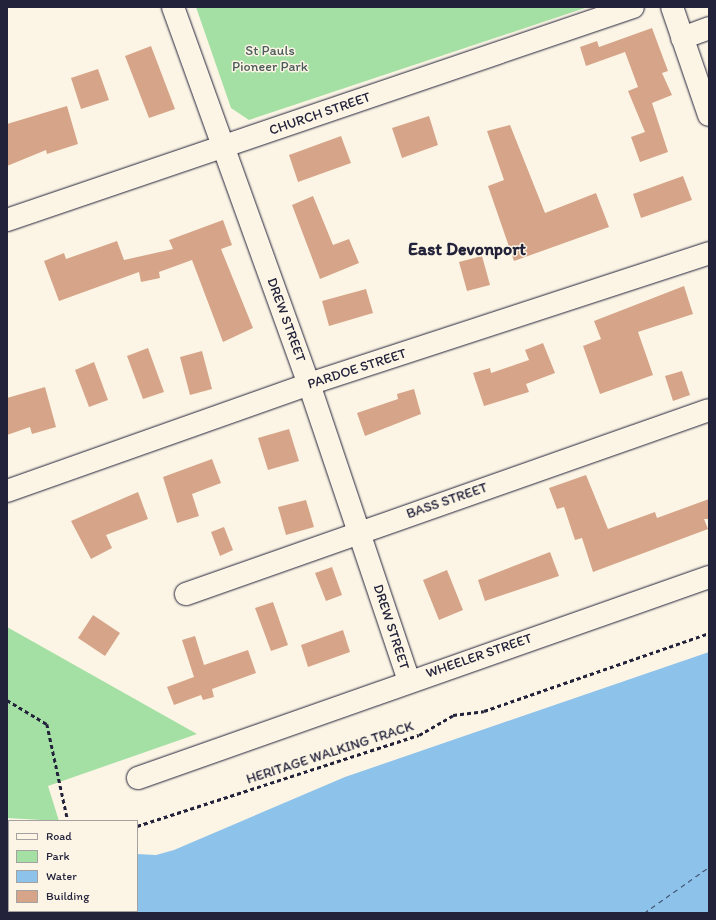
<!DOCTYPE html>
<style>
body{margin:0}
#map{position:relative;width:716px;height:920px;overflow:hidden;background:#fcf5e5;font-family:Itim,sans-serif}
div>[style]{position:absolute}
.green>*{inset:0;background:#a4dfa4}
.water>*{inset:0;background:#8dc2ea}
.ferry>*{height:1px;margin-top:-0.5px;transform-origin:0;background:repeating-linear-gradient(90deg,#425270 0 5px,transparent 0 9px)}
.building>*{inset:0;background:#d6a589}
.path>*{height:2.5px;margin-top:-1.25px;transform-origin:0;background:repeating-linear-gradient(90deg,#22223b 0 4px,transparent 0 7px)}
.roads{filter:drop-shadow(0 0 1px #22223b) drop-shadow(0 0 1px #22223b)}
.minor>*{height:22px;margin:-11px;padding:0 11px;transform-origin:11px;border-radius:11px;background:#fcf5e5}
span{translate:-50% -50%;white-space:nowrap;text-align:center;line-height:1.15;-webkit-text-stroke:3px #fcf5e5;paint-order:stroke}
.park-label{font-size:14px;color:#495b5a}
.street-label{font-size:14px;color:#22223b}
.district-label{font-size:18px;color:#22223b;font-weight:700}
.frame{position:absolute;inset:0;border:8px solid #22223b;pointer-events:none}
.legend{position:absolute;left:8px;top:820px;width:130px;height:92px;box-sizing:border-box;background:#fcf5e5;border:1px solid #a5a1a1;margin:0;padding:5px 7px;list-style:none;font-size:12px;color:#22223b}
.legend li{display:flex;align-items:center;gap:8px;height:20px}
.legend b{width:20px;border:1px solid #a5a1a1}
</style>
<div id="map">
<div class="green">
<i style="clip-path:polygon(196px 7px,588px 7px,249px 120px,231px 108px)"></i>
<i style="clip-path:polygon(7px 627px,197px 734px,48px 786px,59px 821px,7px 818px)"></i>
</div>
<div class="water">
<i style="clip-path:polygon(709px 652px,709px 913px,7px 913px,7px 835px,9px 911px,137px 911px,137px 854px,156px 855px,174px 850px,345px 777px)"></i>
</div>
<div class="ferry">
<i style="left:644px;top:913px;width:80px;rotate:-35.3deg"></i>
</div>
<div class="building">
<i style="clip-path:polygon(652px 28px,668px 71px,662px 73px,672px 95px,652px 103px,668px 152px,640px 162px,631px 137px,645px 132px,628px 91px,638px 87px,625px 52px,586px 66px,580px 47px,597px 41px,599px 47px)"></i>
<i style="clip-path:polygon(151px 46px,175px 109px,149px 118px,125px 56px)"></i>
<i style="clip-path:polygon(98px 69px,109px 100px,81px 109px,71px 78px)"></i>
<i style="clip-path:polygon(67px 106px,78px 144px,47px 154px,46px 150px,7px 166px,7px 124px)"></i>
<i style="clip-path:polygon(429px 116px,438px 145px,402px 158px,392px 128px)"></i>
<i style="clip-path:polygon(510px 125px,545px 213px,596px 193px,609px 227px,514px 261px,488px 186px,504px 180px,487px 131px)"></i>
<i style="clip-path:polygon(341px 136px,351px 163px,298px 182px,289px 155px)"></i>
<i style="clip-path:polygon(683px 176px,692px 200px,641px 218px,633px 194px)"></i>
<i style="clip-path:polygon(313px 196px,333px 245px,349px 239px,359px 263px,320px 279px,292px 205px)"></i>
<i style="clip-path:polygon(223px 220px,232px 245px,221px 249px,253px 328px,223px 342px,192px 260px,159px 272px,160px 278px,141px 282px,139px 272px,59px 301px,44px 261px,64px 253px,66px 259px,117px 241px,124px 260px,173px 249px,169px 240px)"></i>
<i style="clip-path:polygon(482px 256px,490px 285px,467px 291px,459px 262px)"></i>
<i style="clip-path:polygon(684px 286px,693px 314px,638px 332px,653px 375px,600px 394px,583px 346px,601px 339px,594px 321px)"></i>
<i style="clip-path:polygon(366px 289px,373px 313px,329px 326px,322px 301px)"></i>
<i style="clip-path:polygon(543px 343px,555px 373px,526px 384px,529px 392px,484px 406px,473px 373px,490px 368px,491px 373px,529px 360px,525px 350px)"></i>
<i style="clip-path:polygon(148px 348px,164px 392px,143px 399px,127px 356px)"></i>
<i style="clip-path:polygon(202px 351px,212px 389px,190px 395px,180px 357px)"></i>
<i style="clip-path:polygon(94px 362px,108px 400px,89px 407px,75px 370px)"></i>
<i style="clip-path:polygon(682px 371px,690px 395px,673px 401px,665px 376px)"></i>
<i style="clip-path:polygon(45px 387px,56px 427px,32px 434px,30px 427px,7px 435px,7px 398px)"></i>
<i style="clip-path:polygon(414px 389px,421px 414px,365px 436px,357px 413px,398px 399px,397px 394px)"></i>
<i style="clip-path:polygon(289px 429px,299px 461px,268px 470px,258px 438px)"></i>
<i style="clip-path:polygon(212px 459px,221px 483px,192px 494px,199px 516px,177px 523px,163px 477px)"></i>
<i style="clip-path:polygon(586px 475px,608px 529px,655px 512px,657px 518px,709px 499px,709px 519px,704px 519px,708px 529px,593px 572px,582px 538px,575px 540px,564px 507px,557px 509px,549px 488px)"></i>
<i style="clip-path:polygon(138px 492px,148px 519px,106px 535px,112px 548px,91px 559px,71px 521px)"></i>
<i style="clip-path:polygon(306px 500px,314px 527px,286px 535px,278px 507px)"></i>
<i style="clip-path:polygon(224px 527px,233px 550px,220px 556px,211px 532px)"></i>
<i style="clip-path:polygon(550px 552px,559px 576px,485px 601px,478px 580px)"></i>
<i style="clip-path:polygon(332px 567px,342px 595px,326px 601px,315px 573px)"></i>
<i style="clip-path:polygon(447px 570px,463px 610px,439px 620px,423px 580px)"></i>
<i style="clip-path:polygon(273px 602px,288px 645px,271px 651px,255px 608px)"></i>
<i style="clip-path:polygon(93px 615px,120px 633px,105px 656px,78px 638px)"></i>
<i style="clip-path:polygon(343px 630px,350px 652px,308px 667px,301px 645px)"></i>
<i style="clip-path:polygon(195px 636px,204px 665px,248px 650px,256px 673px,212px 689px,214px 697px,203px 700px,201px 695px,174px 705px,167px 687px,194px 677px,182px 640px)"></i>
</div>
<div class="path">
<i style="left:7px;top:700px;width:47px;rotate:31deg"></i>
<i style="left:47px;top:724px;width:99px;rotate:77.8deg"></i>
<i style="left:137px;top:826px;width:296px;rotate:-17.9deg"></i>
<i style="left:419px;top:735px;width:39px;rotate:-30deg"></i>
<i style="left:453px;top:715px;width:31px;rotate:-7deg"></i>
<i style="left:484px;top:711px;width:238px;rotate:-19.1deg"></i>
</div>
<div class="roads">
<div class="minor">
<i style="left:173px;top:7px;width:401px;rotate:70.2deg"></i>
<i style="left:309px;top:384px;width:313px;rotate:71.4deg"></i>
<i style="left:672px;top:7px;width:114px;rotate:71.1deg"></i>
<i style="left:682px;top:38px;width:29px;rotate:-20deg"></i>
<i style="left:7px;top:220px;width:661px;rotate:-18.79deg"></i>
<i style="left:7px;top:491px;width:320px;rotate:-19.5deg"></i>
<i style="left:309px;top:384px;width:421px;rotate:-18.1deg"></i>
<i style="left:186px;top:594px;width:554px;rotate:-19.38deg"></i>
<i style="left:138px;top:778px;width:605px;rotate:-19.39deg"></i>
</div>
</div>
<div class="park-label">
<span style="left:270px;top:59px">St Pauls<br>Pioneer Park</span>
</div>
<div class="street-label">
<span style="left:320px;top:114px;rotate:-19deg">CHURCH STREET</span>
<span style="left:286px;top:320px;rotate:70deg">DREW STREET</span>
<span style="left:357px;top:369px;rotate:-18deg">PARDOE STREET</span>
<span style="left:447px;top:501px;rotate:-19deg">BASS STREET</span>
<span style="left:391px;top:627px;rotate:72deg">DREW STREET</span>
<span style="left:479px;top:656px;rotate:-19deg">WHEELER STREET</span>
<span style="left:330px;top:753px;rotate:-18deg">HERITAGE WALKING TRACK</span>
</div>
<div class="district-label">
<span style="left:467px;top:249px">East Devonport</span>
</div>
<div class="frame"></div>
<ul class="legend">
<li><b style="height:5px;background:#fcf5e5"></b>Road</li>
<li><b style="height:11px;background:#a4dfa4"></b>Park</li>
<li><b style="height:11px;background:#8dc2ea"></b>Water</li>
<li><b style="height:11px;background:#d6a589"></b>Building</li>
</ul>
</div>
